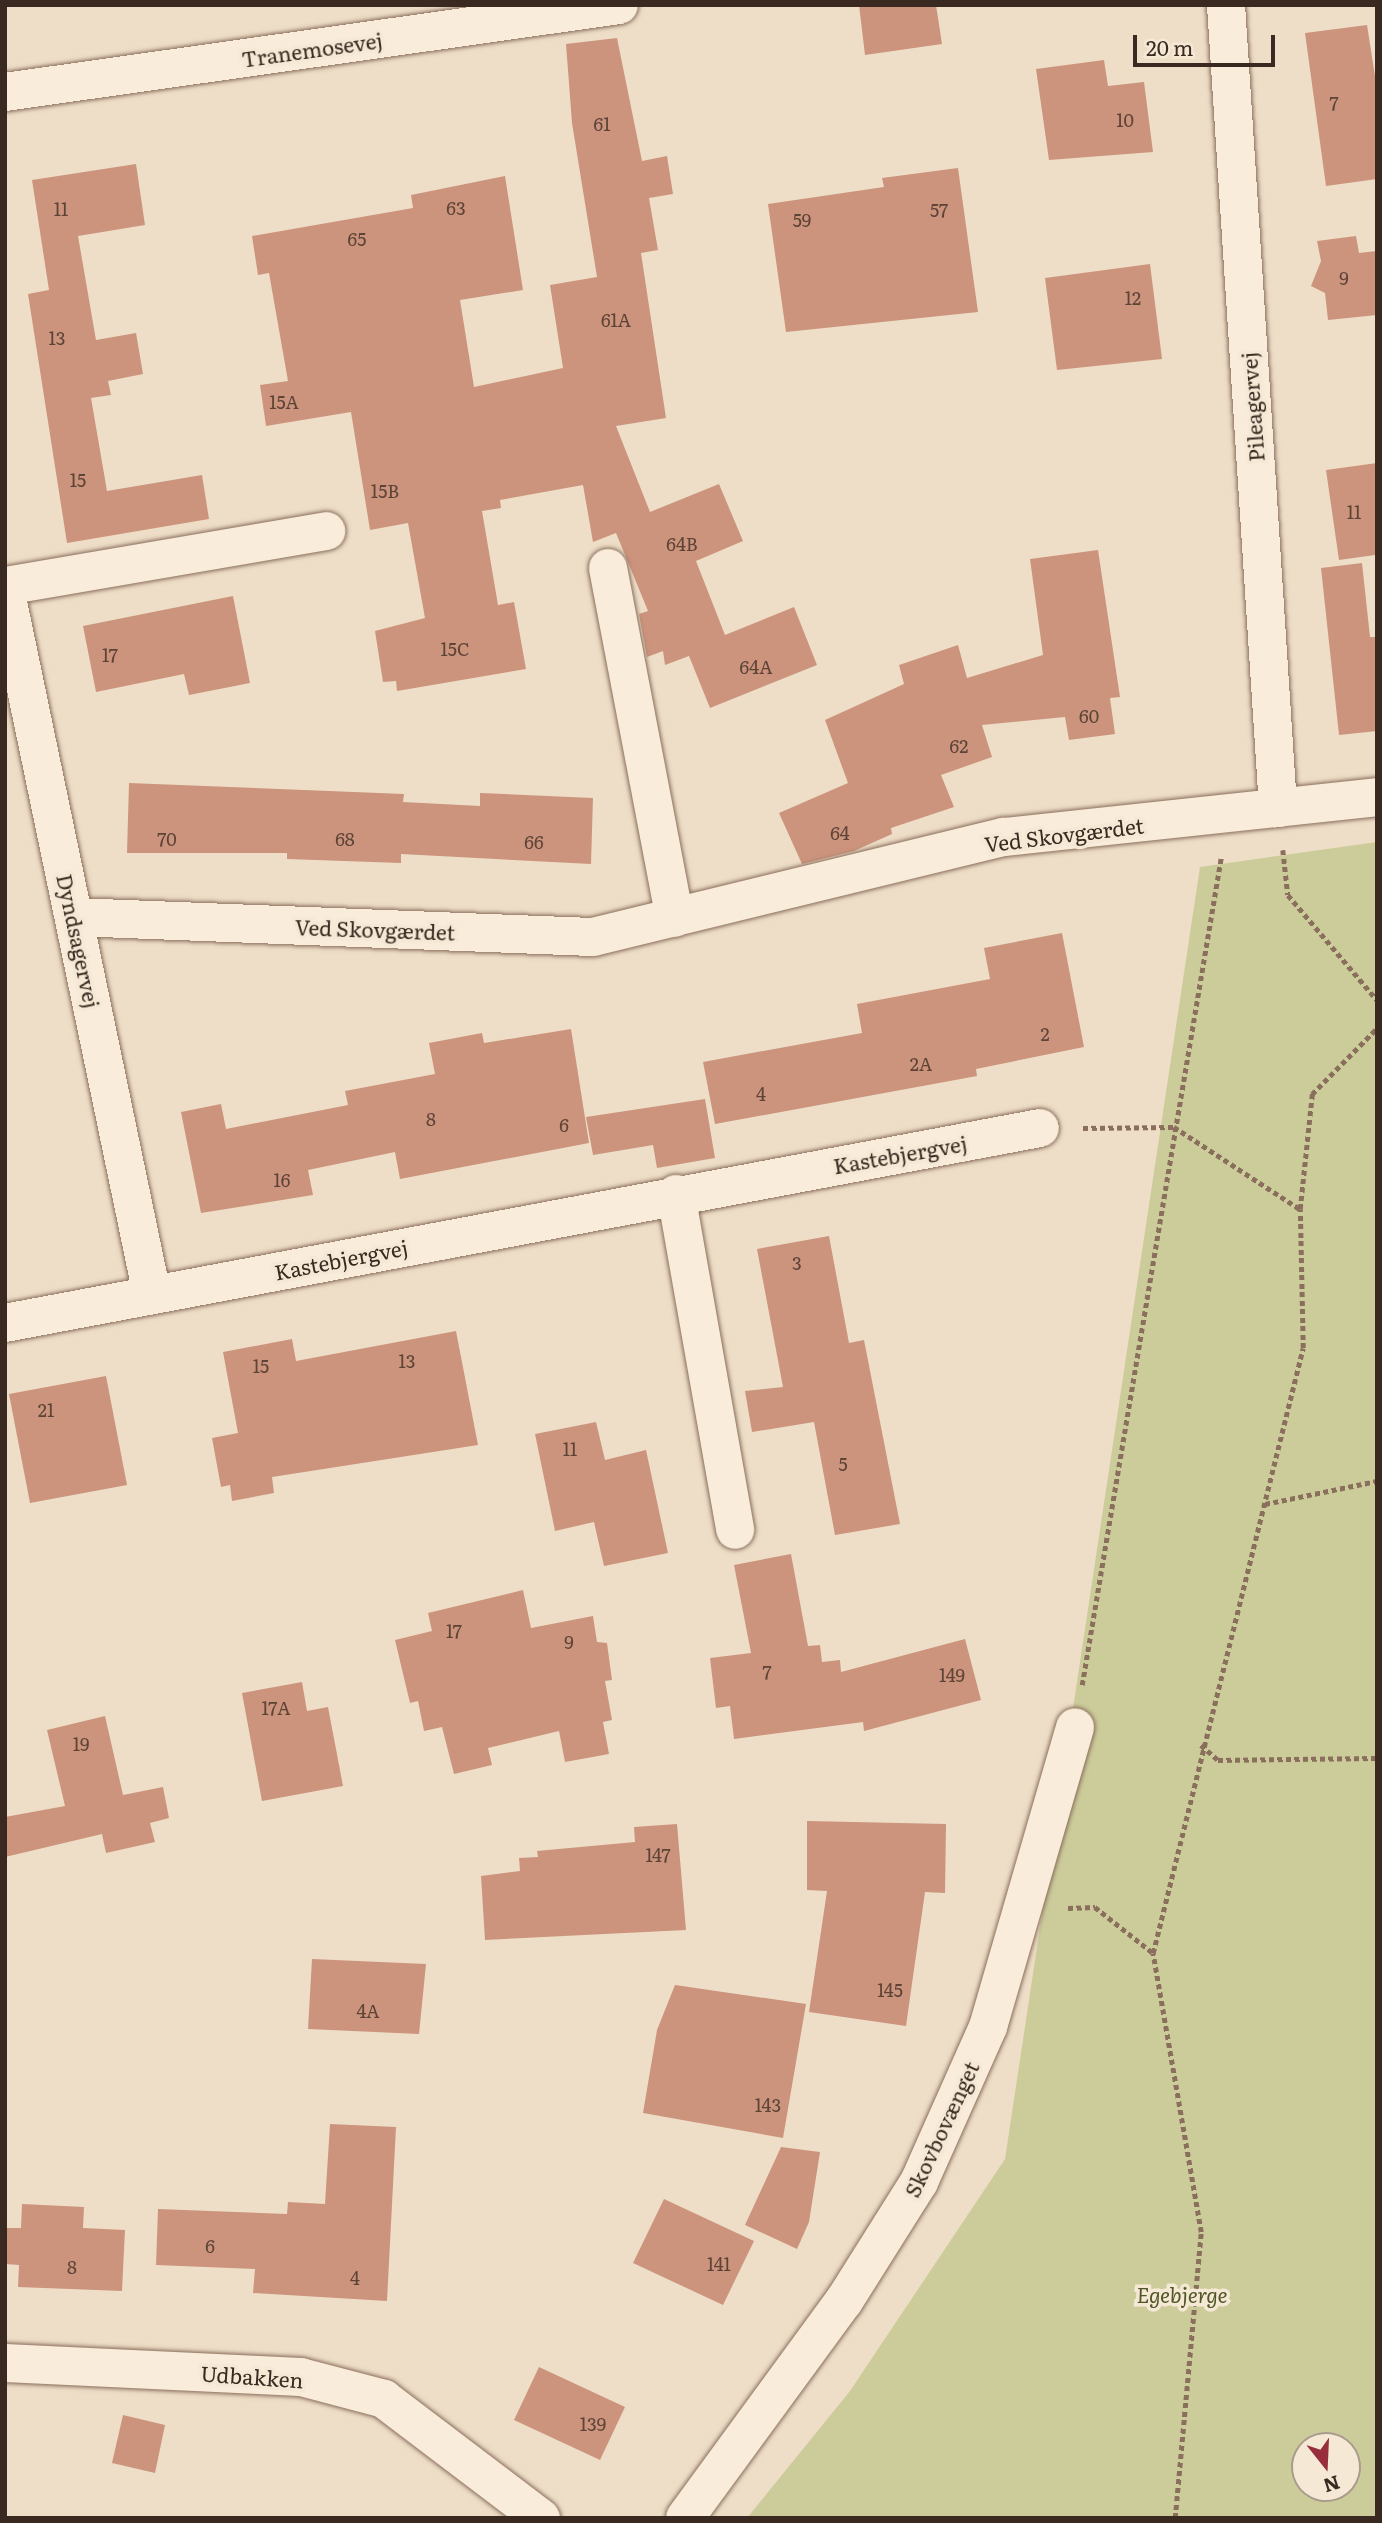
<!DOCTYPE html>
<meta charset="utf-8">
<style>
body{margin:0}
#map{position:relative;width:1382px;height:2523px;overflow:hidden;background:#eedec7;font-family:Literata,serif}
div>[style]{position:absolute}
.green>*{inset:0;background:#cccc9b}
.building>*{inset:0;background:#cc947d}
.path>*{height:4.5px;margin-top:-2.25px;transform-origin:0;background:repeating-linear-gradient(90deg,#8a6f5c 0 5px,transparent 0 8.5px)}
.roads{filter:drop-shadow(0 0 2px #8a6f5c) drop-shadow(0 0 2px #8a6f5c)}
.street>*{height:38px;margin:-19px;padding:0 19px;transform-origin:19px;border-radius:19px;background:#f9ecda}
span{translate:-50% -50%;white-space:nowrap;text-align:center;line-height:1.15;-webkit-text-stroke:7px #f5e9d6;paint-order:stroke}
.number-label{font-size:18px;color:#5e4437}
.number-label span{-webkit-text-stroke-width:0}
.street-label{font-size:21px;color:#3a2920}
.park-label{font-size:21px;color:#505627;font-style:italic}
.frame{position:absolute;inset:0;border:7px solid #3a2920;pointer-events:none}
.north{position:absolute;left:1291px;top:2432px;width:70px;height:70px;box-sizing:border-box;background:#f5e9d6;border:2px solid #aa9c8d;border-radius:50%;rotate:162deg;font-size:19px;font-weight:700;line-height:28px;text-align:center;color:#3a2920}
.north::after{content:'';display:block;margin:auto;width:24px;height:32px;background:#982d3b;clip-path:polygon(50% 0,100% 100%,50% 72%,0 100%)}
.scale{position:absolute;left:1133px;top:35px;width:142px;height:32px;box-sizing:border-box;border:4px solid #3a2920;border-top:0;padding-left:9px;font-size:21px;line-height:24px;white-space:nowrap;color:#3a2920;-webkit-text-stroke:5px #f5e9d6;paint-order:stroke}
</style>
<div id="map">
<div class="green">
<i style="clip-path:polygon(evenodd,1377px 842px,1377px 2518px,747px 2518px,850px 2391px,1005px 2159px,1200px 867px,1377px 842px,1305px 2446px,1347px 2446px,1347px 2488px,1305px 2488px,1305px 2446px)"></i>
</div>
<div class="building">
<i style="clip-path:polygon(859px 5px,936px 5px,942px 44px,865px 55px)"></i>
<i style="clip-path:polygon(1367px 25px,1377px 89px,1377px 179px,1326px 186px,1305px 33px)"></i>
<i style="clip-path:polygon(617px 38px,642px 161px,667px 156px,673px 194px,649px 198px,658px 250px,641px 253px,666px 418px,616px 426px,650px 512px,719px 484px,743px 541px,696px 561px,725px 635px,794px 607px,817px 665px,710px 708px,689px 656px,665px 665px,663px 651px,647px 657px,639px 614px,648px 611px,616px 533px,593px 542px,583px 485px,500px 500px,501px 508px,482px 511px,498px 605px,514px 602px,526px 669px,397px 691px,396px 681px,383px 682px,375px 631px,425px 618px,408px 523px,370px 530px,351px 412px,266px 426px,260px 385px,288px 381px,269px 273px,258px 275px,252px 236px,413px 208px,411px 195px,505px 176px,523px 290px,460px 300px,474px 387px,563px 368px,550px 285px,597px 277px,572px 123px,566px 44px)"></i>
<i style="clip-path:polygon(1104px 60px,1108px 86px,1144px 82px,1153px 152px,1049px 160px,1036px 69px)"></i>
<i style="clip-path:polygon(136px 164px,145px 225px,78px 236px,96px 340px,136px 333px,143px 374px,108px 381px,111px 395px,91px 398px,107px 491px,202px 475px,209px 519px,67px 543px,28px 294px,49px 290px,32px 180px)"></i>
<i style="clip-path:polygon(958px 168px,978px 312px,786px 332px,768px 204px,884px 187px,882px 178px)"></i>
<i style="clip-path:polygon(1356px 236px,1359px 253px,1377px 251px,1377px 315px,1328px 320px,1325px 293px,1311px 286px,1321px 261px,1317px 241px)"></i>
<i style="clip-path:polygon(1150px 264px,1162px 359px,1057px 370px,1045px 278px)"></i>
<i style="clip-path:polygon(1377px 463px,1375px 555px,1339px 560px,1326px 470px)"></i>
<i style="clip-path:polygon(1098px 550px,1120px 697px,1110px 698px,1115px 734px,1069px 740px,1065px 717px,982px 725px,992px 757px,941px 775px,954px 807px,891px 828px,892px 834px,854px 851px,802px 864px,779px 813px,848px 783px,825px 720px,904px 684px,899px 665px,958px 645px,967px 678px,1043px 655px,1030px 559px)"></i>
<i style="clip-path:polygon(1362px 563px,1370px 637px,1377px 637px,1377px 731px,1339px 735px,1321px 568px)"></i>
<i style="clip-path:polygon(233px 596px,250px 683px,189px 695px,184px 674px,96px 692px,83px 626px)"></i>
<i style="clip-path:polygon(129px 783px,404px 794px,403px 802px,480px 806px,480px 793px,593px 798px,591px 864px,401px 854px,401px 863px,287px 859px,287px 853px,127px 853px)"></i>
<i style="clip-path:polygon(1062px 933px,1084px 1047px,976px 1069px,977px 1076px,715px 1124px,703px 1062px,862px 1033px,857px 1004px,990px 979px,984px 948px)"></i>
<i style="clip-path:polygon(571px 1029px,589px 1143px,400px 1179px,395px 1152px,308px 1170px,313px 1195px,201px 1213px,181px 1112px,221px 1104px,226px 1129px,348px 1105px,345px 1091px,435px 1074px,429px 1043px,482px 1033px,484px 1043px)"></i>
<i style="clip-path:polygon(705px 1099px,715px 1158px,657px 1168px,653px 1145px,593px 1155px,586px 1117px)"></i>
<i style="clip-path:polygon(829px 1236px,849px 1343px,864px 1340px,900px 1524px,835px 1535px,814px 1422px,752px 1432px,745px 1391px,783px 1387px,757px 1249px)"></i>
<i style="clip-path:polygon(456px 1331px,478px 1445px,272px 1477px,274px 1493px,232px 1501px,230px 1485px,221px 1487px,212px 1438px,238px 1433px,223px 1352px,292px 1339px,296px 1361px)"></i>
<i style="clip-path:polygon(106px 1376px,127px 1485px,30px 1503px,9px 1394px)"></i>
<i style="clip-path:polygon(596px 1422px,605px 1460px,646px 1450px,668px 1553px,604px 1566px,594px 1522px,555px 1531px,535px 1434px)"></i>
<i style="clip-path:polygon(791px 1554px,808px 1646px,820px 1645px,822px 1662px,840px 1660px,841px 1672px,965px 1639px,981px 1700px,864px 1731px,863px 1722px,734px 1739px,730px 1706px,716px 1708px,710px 1658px,751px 1653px,734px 1565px)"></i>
<i style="clip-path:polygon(523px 1590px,531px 1628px,593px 1616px,597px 1642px,607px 1643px,612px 1680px,605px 1681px,612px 1720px,603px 1722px,609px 1754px,565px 1762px,559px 1731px,488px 1748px,492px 1765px,454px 1774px,442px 1727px,424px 1731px,418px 1701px,410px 1703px,395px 1640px,432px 1631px,428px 1613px)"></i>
<i style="clip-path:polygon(302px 1682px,307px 1711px,328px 1707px,343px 1786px,262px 1801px,242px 1693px)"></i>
<i style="clip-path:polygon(105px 1716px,123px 1795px,163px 1787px,169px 1818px,150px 1823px,155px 1842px,106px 1853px,102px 1834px,5px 1857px,5px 1817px,65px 1806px,47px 1730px)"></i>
<i style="clip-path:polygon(807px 1821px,946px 1824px,945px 1893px,925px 1892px,906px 2026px,809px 2012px,827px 1891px,807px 1890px)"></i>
<i style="clip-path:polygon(677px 1824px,686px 1930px,485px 1940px,481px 1876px,520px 1871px,519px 1858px,538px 1857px,537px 1851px,635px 1842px,634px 1827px)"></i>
<i style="clip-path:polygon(312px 1959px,426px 1964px,419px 2034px,308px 2029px)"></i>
<i style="clip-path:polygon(675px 1985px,806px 2004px,783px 2138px,643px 2113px,657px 2030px)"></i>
<i style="clip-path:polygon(330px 2124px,396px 2127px,387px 2301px,253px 2293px,255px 2269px,156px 2265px,158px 2209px,287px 2214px,288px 2202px,325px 2204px)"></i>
<i style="clip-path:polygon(781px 2147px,820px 2152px,809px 2222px,797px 2249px,745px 2225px)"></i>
<i style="clip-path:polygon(664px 2199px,754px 2241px,723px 2305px,633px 2263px)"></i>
<i style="clip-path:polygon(22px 2204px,84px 2207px,83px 2228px,125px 2230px,122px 2291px,18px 2287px,19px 2265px,5px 2264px,5px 2228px,21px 2228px)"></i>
<i style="clip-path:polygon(539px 2367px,625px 2407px,600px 2460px,514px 2420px)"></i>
<i style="clip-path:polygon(123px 2415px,165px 2425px,155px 2473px,112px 2463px)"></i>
</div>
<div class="path">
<i style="left:1283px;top:850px;width:45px;rotate:83.7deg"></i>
<i style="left:1288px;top:895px;width:138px;rotate:49.7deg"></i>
<i style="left:1083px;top:1128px;width:91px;rotate:-0.6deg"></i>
<i style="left:1174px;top:1127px;width:150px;rotate:33.1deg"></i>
<i style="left:1265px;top:1504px;width:114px;rotate:-11.6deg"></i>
<i style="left:1082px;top:1685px;width:839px;rotate:-80.46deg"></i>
<i style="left:1201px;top:1745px;width:23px;rotate:41deg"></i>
<i style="left:1218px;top:1760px;width:159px;rotate:-0.7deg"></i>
<i style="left:1068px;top:1908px;width:27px;rotate:-2deg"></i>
<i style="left:1095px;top:1907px;width:74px;rotate:38.4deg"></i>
<i style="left:1175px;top:2518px;width:287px;rotate:-84.8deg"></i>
<i style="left:1201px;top:2232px;width:283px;rotate:-99.8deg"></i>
<i style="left:1153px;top:1953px;width:623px;rotate:-76.08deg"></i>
<i style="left:1303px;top:1348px;width:139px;rotate:-91.2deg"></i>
<i style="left:1300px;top:1209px;width:116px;rotate:-84deg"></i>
<i style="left:1312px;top:1094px;width:93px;rotate:-45.4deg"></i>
</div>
<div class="roads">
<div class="street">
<i style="left:1226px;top:5px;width:805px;rotate:86.29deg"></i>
<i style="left:5px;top:92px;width:620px;rotate:-8.06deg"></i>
<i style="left:608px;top:568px;width:356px;rotate:79.2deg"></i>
<i style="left:5px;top:586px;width:326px;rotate:-9.7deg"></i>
<i style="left:5px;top:588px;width:722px;rotate:78.25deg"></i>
<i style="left:74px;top:917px;width:519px;rotate:2.21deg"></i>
<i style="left:593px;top:937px;width:423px;rotate:-13.7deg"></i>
<i style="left:1004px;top:837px;width:375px;rotate:-6.1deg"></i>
<i style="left:676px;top:1194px;width:341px;rotate:80deg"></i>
<i style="left:5px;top:1323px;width:1053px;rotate:-10.67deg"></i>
<i style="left:5px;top:2363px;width:296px;rotate:2.7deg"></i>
<i style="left:301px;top:2377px;width:86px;rotate:14.8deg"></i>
<i style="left:384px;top:2399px;width:197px;rotate:37.2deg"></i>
<i style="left:685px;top:2518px;width:269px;rotate:-53.8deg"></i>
<i style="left:844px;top:2301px;width:141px;rotate:-57.8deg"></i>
<i style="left:919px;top:2182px;width:170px;rotate:-66deg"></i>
<i style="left:988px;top:2027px;width:312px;rotate:-73.8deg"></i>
</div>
</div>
<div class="number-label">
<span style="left:1334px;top:103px">7</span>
<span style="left:1125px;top:120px">10</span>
<span style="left:602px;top:124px">61</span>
<span style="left:456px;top:208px">63</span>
<span style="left:61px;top:209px">11</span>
<span style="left:939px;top:210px">57</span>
<span style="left:802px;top:220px">59</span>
<span style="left:357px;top:239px">65</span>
<span style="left:1344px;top:278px">9</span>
<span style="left:1133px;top:298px">12</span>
<span style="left:616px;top:320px">61A</span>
<span style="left:57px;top:338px">13</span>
<span style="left:284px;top:402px">15A</span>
<span style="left:78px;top:480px">15</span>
<span style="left:385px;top:491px">15B</span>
<span style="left:1354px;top:512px">11</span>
<span style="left:682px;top:544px">64B</span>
<span style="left:455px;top:649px">15C</span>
<span style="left:110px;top:655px">17</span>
<span style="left:756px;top:667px">64A</span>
<span style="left:1089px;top:716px">60</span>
<span style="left:959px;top:746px">62</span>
<span style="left:840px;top:833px">64</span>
<span style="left:167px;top:839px">70</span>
<span style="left:345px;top:839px">68</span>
<span style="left:534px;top:842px">66</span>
<span style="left:1045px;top:1034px">2</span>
<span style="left:921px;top:1064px">2A</span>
<span style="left:761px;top:1094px">4</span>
<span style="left:431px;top:1119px">8</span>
<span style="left:564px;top:1125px">6</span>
<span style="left:282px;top:1180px">16</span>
<span style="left:797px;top:1263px">3</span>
<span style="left:407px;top:1361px">13</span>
<span style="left:261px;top:1366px">15</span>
<span style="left:46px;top:1410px">21</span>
<span style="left:570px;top:1449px">11</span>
<span style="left:843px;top:1464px">5</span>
<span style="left:454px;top:1631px">17</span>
<span style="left:569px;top:1642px">9</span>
<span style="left:767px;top:1672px">7</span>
<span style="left:952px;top:1675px">149</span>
<span style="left:276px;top:1708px">17A</span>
<span style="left:81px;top:1744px">19</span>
<span style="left:658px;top:1855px">147</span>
<span style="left:890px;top:1990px">145</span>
<span style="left:368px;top:2011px">4A</span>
<span style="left:768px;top:2105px">143</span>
<span style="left:210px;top:2246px">6</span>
<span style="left:719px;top:2264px">141</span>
<span style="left:72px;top:2267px">8</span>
<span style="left:355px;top:2278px">4</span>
<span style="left:593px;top:2424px">139</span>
</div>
<div class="street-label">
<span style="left:312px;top:49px;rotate:-8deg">Tranemosevej</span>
<span style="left:1252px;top:407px;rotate:-94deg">Pileagervej</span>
<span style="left:1064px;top:834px;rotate:-7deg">Ved Skovgærdet</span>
<span style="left:375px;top:929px;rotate:2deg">Ved Skovgærdet</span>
<span style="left:79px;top:941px;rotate:78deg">Dyndsagervej</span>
<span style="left:900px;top:1154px;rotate:-10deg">Kastebjergvej</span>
<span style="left:341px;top:1259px;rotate:-11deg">Kastebjergvej</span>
<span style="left:941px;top:2129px;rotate:-65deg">Skovbovænget</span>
<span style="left:252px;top:2376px;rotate:4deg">Udbakken</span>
</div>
<div class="park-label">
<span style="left:1182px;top:2294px">Egebjerge</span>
</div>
<div class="frame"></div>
<div class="north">N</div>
<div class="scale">20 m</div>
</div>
